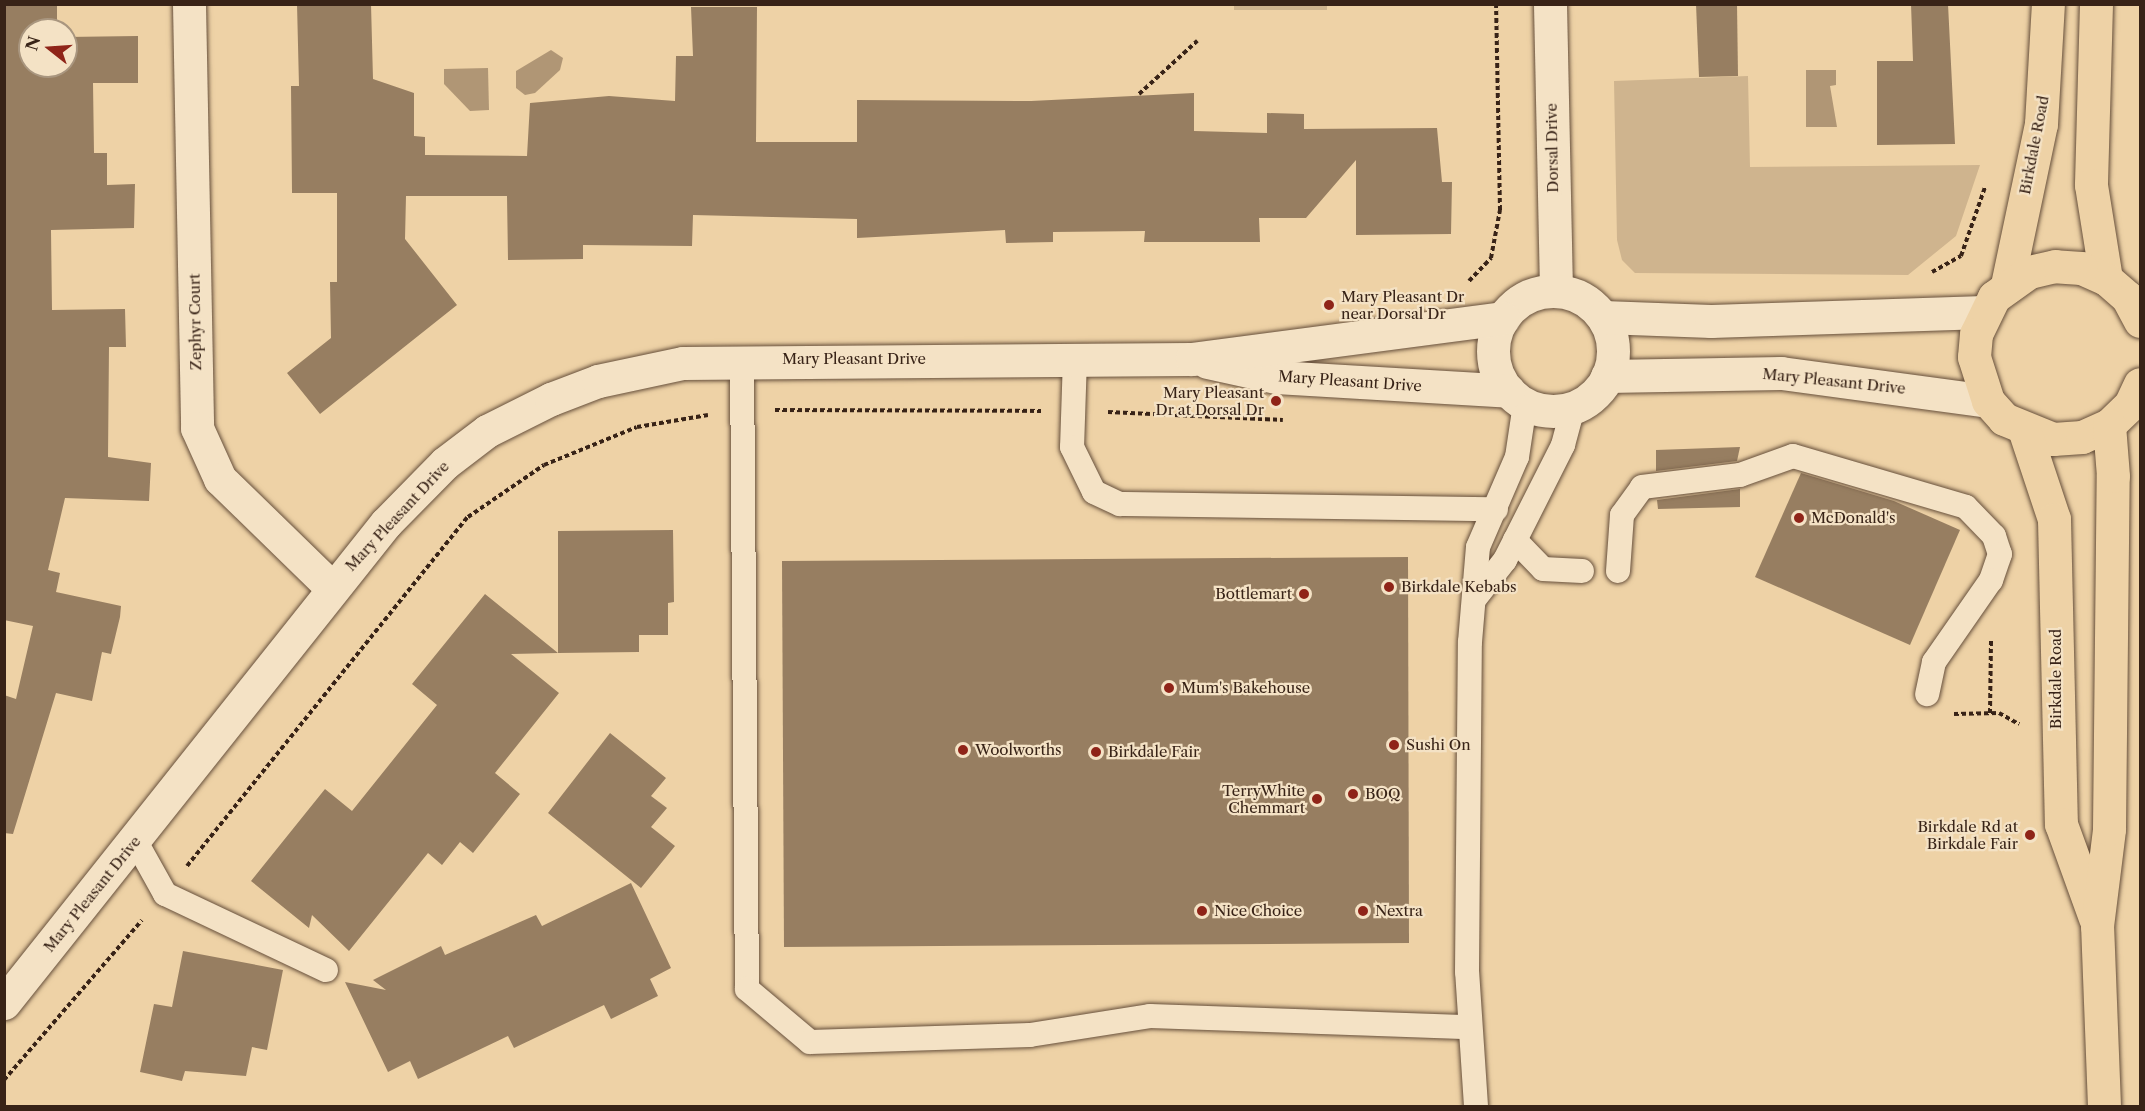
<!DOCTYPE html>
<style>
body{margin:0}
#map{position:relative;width:2145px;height:1111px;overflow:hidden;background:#eed2a6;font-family:"Libre Caslon Text",serif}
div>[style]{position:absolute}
.green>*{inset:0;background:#cfb48e}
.water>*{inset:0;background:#b09675}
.building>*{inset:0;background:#977e61}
.path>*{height:4px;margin-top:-2px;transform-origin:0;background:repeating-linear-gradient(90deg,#382317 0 4.5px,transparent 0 7.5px)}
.roads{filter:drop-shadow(0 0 2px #664f3b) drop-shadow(0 0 2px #664f3b)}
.service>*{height:24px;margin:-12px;padding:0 12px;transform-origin:12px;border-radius:12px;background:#f4e2c5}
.minor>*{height:33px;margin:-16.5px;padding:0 16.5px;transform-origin:16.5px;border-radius:16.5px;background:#f4e2c5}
.minor>.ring{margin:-16.5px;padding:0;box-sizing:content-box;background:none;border:33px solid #f4e2c5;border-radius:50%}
.primary>*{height:33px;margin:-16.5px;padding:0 16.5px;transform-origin:16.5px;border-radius:16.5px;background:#eed2a6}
.dots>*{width:16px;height:16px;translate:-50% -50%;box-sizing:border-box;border:3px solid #f4e2c5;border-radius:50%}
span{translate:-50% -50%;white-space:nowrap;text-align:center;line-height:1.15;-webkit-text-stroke:4.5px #f4e2c5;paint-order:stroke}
.street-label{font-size:15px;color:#382317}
.poi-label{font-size:15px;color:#382317}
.left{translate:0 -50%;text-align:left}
.right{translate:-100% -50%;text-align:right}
.frame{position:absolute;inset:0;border:6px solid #382317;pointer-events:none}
.north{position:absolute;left:18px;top:18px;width:60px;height:60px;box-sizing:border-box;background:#f4e2c5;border:2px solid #a9967f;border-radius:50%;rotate:287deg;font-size:16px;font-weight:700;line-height:24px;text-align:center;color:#382317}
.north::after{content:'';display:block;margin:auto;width:21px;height:27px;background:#8f2418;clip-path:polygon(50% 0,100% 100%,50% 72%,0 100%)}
</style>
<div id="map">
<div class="green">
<i style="clip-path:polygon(1234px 5px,1327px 5px,1327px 10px,1234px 10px)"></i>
<i style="clip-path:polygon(1748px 76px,1750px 167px,1980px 165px,1956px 236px,1908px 275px,1635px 273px,1622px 260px,1617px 240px,1614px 81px)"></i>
</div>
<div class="water">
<i style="clip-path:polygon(551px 50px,563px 58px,560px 70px,535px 93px,525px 95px,516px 88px,516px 71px)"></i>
<i style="clip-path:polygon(488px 68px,489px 110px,470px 111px,444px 84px,444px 69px)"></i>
<i style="clip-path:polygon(1806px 70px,1836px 70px,1836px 85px,1830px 86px,1837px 127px,1806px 127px)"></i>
</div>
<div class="building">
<i style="clip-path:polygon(4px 4px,57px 4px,57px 30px,30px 30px,30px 66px,66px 66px,66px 37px,138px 36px,138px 83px,93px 83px,94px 153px,107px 153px,107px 185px,135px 184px,134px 228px,51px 230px,52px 310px,125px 309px,126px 347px,109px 347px,108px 457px,151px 463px,149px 501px,65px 498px,48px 570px,60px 573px,56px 592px,121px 606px,120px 617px,111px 654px,102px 652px,92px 701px,56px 693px,13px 834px,4px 833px,4px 695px,16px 699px,33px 626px,4px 620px)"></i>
<i style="clip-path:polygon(297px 4px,371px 4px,373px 79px,414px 93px,414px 136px,425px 137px,425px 155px,527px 156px,530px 103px,609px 96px,675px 101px,676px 56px,693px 56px,691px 7px,757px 7px,756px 142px,857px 142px,857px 100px,1031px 101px,1194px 93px,1194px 131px,1267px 133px,1267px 113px,1304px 114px,1304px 129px,1437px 128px,1442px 182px,1452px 182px,1451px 234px,1356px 235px,1356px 160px,1306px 218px,1259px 218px,1260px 242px,1144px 242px,1145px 231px,1053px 232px,1053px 242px,1006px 243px,1005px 230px,857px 238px,857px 219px,693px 215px,692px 246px,583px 245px,583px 259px,508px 260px,507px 196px,406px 196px,405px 239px,457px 305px,320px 414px,287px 373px,331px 338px,330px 282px,337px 282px,337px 193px,292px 193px,291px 86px,299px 86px)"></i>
<i style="clip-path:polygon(1696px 4px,1737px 4px,1738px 76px,1699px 77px)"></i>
<i style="clip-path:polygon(1911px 4px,1948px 4px,1955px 144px,1877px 145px,1877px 61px,1913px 61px)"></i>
<i style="clip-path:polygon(1740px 447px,1737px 461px,1656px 471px,1656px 450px)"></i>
<i style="clip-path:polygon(1801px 473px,1894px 501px,1960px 530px,1910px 645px,1755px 577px)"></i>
<i style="clip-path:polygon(1740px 489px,1740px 507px,1658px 509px,1657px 500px)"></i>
<i style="clip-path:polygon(673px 530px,674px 602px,668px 603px,668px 635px,639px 635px,639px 652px,558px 653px,558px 531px)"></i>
<i style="clip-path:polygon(1408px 557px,1409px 943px,784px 947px,782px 561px)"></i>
<i style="clip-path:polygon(485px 594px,558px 653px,511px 654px,559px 693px,495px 773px,520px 794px,473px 853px,460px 842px,442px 865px,428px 853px,349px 951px,312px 915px,309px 928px,251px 881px,325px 789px,352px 811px,437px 705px,412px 684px)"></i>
<i style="clip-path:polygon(610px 733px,666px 778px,651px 796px,667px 808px,651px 827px,675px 846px,641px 888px,548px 813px)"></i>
<i style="clip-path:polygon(631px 883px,671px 968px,650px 979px,658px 996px,611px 1019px,604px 1005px,514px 1048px,508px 1036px,418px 1079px,410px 1061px,388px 1072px,345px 982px,386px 990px,373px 980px,441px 946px,445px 955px,536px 915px,542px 926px)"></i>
<i style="clip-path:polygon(183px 951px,283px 970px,267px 1050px,252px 1047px,246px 1076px,185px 1071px,182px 1081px,140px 1072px,154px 1004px,172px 1007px)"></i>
</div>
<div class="path">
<i style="left:1139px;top:94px;width:79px;rotate:-42.4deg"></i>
<i style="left:1932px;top:272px;width:33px;rotate:-29deg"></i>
<i style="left:1961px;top:256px;width:73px;rotate:-70.8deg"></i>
<i style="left:1469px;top:281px;width:32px;rotate:-46deg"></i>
<i style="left:1491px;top:258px;width:49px;rotate:-79.4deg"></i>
<i style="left:1500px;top:210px;width:206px;rotate:-91.1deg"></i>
<i style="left:775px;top:410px;width:266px;rotate:0.2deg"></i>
<i style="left:1108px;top:412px;width:175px;rotate:2.6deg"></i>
<i style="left:1990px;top:713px;width:72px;rotate:-89.2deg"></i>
<i style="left:1954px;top:714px;width:45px;rotate:-1.3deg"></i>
<i style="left:1999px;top:713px;width:23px;rotate:29deg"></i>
<i style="left:187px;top:866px;width:448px;rotate:-51.2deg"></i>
<i style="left:468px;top:517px;width:92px;rotate:-34.4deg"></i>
<i style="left:544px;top:465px;width:100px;rotate:-22.2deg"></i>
<i style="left:637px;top:427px;width:72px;rotate:-9.6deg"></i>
<i style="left:4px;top:1080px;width:211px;rotate:-49.2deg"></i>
</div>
<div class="roads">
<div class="service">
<i style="left:1075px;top:358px;width:89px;rotate:91.9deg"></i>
<i style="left:1072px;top:447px;width:50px;rotate:63.9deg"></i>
<i style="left:1094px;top:492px;width:29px;rotate:25deg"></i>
<i style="left:1120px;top:504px;width:376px;rotate:0.8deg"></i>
<i style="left:742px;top:359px;width:630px;rotate:89.55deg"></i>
<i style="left:747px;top:989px;width:82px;rotate:40.1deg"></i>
<i style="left:810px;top:1042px;width:220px;rotate:-1.8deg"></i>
<i style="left:1030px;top:1035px;width:121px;rotate:-9deg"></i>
<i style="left:1150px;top:1016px;width:320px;rotate:2deg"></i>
<i style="left:1515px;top:540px;width:40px;rotate:46deg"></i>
<i style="left:1543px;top:569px;width:39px;rotate:3deg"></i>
<i style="left:1618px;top:571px;width:56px;rotate:-85.9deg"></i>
<i style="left:1622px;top:515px;width:34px;rotate:-54deg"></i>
<i style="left:1642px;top:487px;width:99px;rotate:-7deg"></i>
<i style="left:1740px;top:475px;width:56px;rotate:-19.7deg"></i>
<i style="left:1793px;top:456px;width:180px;rotate:16.4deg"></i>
<i style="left:1966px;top:507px;width:40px;rotate:46deg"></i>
<i style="left:1994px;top:536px;width:19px;rotate:72deg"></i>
<i style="left:2000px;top:554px;width:28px;rotate:109deg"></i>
<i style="left:1991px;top:580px;width:100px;rotate:124.8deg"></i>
<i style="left:1934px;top:662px;width:33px;rotate:102deg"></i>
<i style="left:1476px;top:597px;width:47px;rotate:-51.9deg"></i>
<i style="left:1505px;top:560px;width:129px;rotate:-63.2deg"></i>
<i style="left:1563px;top:445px;width:38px;rotate:-75deg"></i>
<i style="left:135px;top:840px;width:62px;rotate:60.9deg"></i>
<i style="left:165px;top:894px;width:178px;rotate:25.3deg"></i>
<i style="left:1476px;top:1106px;width:134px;rotate:-93.8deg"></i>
<i style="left:1467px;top:972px;width:330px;rotate:-89.5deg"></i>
<i style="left:1470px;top:642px;width:95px;rotate:-85.2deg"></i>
<i style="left:1478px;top:547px;width:98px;rotate:-66.6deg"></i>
<i style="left:1517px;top:457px;width:54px;rotate:-81.4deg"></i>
</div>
<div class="minor">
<i style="left:189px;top:4px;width:424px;rotate:88.9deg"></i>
<i style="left:197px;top:428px;width:56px;rotate:65.7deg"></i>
<i style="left:220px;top:479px;width:155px;rotate:44.2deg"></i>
<i style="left:1550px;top:4px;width:287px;rotate:88.8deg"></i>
<i class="ring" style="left:1493px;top:291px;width:87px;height:87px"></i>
<i style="left:1603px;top:317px;width:108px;rotate:2.1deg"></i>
<i style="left:1711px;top:321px;width:273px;rotate:-1.9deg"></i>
<i style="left:1207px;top:362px;width:71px;rotate:12.3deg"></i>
<i style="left:1276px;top:377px;width:233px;rotate:3.4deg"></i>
<i style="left:1607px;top:376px;width:174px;rotate:-1deg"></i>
<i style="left:1781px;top:373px;width:209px;rotate:7.7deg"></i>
<i style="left:4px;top:1003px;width:613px;rotate:-51.49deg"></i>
<i style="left:386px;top:523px;width:84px;rotate:-45.5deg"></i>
<i style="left:445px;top:463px;width:53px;rotate:-37.3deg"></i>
<i style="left:487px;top:431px;width:72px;rotate:-26.6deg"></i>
<i style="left:551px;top:399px;width:50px;rotate:-21deg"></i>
<i style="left:598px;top:381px;width:87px;rotate:-12deg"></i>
<i style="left:683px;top:363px;width:509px;rotate:-0.45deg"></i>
<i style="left:1192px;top:359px;width:314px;rotate:-7.5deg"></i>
</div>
<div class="primary">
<i style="left:2096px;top:4px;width:181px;rotate:91.6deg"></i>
<i style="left:2091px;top:185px;width:95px;rotate:80.9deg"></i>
<i style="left:2007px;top:285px;width:165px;rotate:-78.1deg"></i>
<i style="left:2041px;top:124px;width:120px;rotate:-86.7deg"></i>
<i style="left:2140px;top:321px;width:27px;rotate:-118deg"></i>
<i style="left:2127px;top:297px;width:28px;rotate:-139deg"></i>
<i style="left:2106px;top:279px;width:27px;rotate:-156deg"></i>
<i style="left:2081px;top:268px;width:26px;rotate:-176deg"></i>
<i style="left:2055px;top:266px;width:27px;rotate:167deg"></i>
<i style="left:2029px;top:272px;width:43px;rotate:144.5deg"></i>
<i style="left:1994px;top:297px;width:41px;rotate:115.9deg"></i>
<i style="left:1976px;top:334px;width:23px;rotate:95deg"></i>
<i style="left:1974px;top:357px;width:46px;rotate:72.3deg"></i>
<i style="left:1988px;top:401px;width:24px;rotate:48deg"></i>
<i style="left:2004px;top:419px;width:53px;rotate:22.2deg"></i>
<i style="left:2053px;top:439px;width:29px;rotate:-4deg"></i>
<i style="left:2082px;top:437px;width:30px;rotate:-24deg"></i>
<i style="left:2109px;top:425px;width:29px;rotate:-44deg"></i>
<i style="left:2130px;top:405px;width:23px;rotate:-65deg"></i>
<i style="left:2025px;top:432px;width:92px;rotate:71.6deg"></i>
<i style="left:2054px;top:519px;width:305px;rotate:88.7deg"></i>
<i style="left:2061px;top:824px;width:100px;rotate:70.1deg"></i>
<i style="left:2104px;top:1106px;width:180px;rotate:-92.2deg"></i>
<i style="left:2097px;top:926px;width:98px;rotate:-82.9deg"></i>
<i style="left:2109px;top:829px;width:353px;rotate:-89.4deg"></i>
<i style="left:2113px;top:476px;width:51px;rotate:-94.5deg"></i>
</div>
</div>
<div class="dots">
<i style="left:1329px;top:305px;background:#8f2418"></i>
<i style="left:1276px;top:401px;background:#8f2418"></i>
<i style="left:1799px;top:518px;background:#8f2418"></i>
<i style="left:1389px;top:587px;background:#8f2418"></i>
<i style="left:1304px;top:594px;background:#8f2418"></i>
<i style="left:1169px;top:688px;background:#8f2418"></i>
<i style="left:1394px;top:745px;background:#8f2418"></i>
<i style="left:963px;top:750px;background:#8f2418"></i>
<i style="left:1096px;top:752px;background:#8f2418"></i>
<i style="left:1353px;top:794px;background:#8f2418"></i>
<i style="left:1317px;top:799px;background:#8f2418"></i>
<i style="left:2030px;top:835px;background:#8f2418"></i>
<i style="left:1202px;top:911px;background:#8f2418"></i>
<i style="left:1363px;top:911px;background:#8f2418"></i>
</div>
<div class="street-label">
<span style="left:2034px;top:145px;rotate:-79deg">Birkdale Road</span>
<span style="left:1552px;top:148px;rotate:-91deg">Dorsal Drive</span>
<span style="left:195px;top:322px;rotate:-91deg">Zephyr Court</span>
<span style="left:854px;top:359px">Mary Pleasant Drive</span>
<span style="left:1350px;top:381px;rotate:4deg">Mary Pleasant Drive</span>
<span style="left:1834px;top:381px;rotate:6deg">Mary Pleasant Drive</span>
<span style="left:397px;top:516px;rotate:-47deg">Mary Pleasant Drive</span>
<span style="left:2056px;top:679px;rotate:-90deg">Birkdale Road</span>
<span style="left:92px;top:894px;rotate:-51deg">Mary Pleasant Drive</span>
</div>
<div class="poi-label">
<span class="left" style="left:1341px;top:305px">Mary Pleasant Dr<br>near Dorsal Dr</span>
<span class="right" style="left:1264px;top:401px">Mary Pleasant<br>Dr at Dorsal Dr</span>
<span class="left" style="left:1811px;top:518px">McDonald's</span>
<span class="left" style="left:1401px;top:587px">Birkdale Kebabs</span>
<span class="right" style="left:1292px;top:594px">Bottlemart</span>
<span class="left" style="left:1181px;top:688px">Mum's Bakehouse</span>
<span class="left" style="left:1406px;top:745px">Sushi On</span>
<span class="left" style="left:975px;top:750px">Woolworths</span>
<span class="left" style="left:1108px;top:752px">Birkdale Fair</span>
<span class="right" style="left:1305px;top:799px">TerryWhite<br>Chemmart</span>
<span class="left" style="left:1365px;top:794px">BOQ</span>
<span class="right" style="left:2018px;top:835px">Birkdale Rd at<br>Birkdale Fair</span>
<span class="left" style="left:1214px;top:911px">Nice Choice</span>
<span class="left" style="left:1375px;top:911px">Nextra</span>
</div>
<div class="frame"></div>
<div class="north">N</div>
</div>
